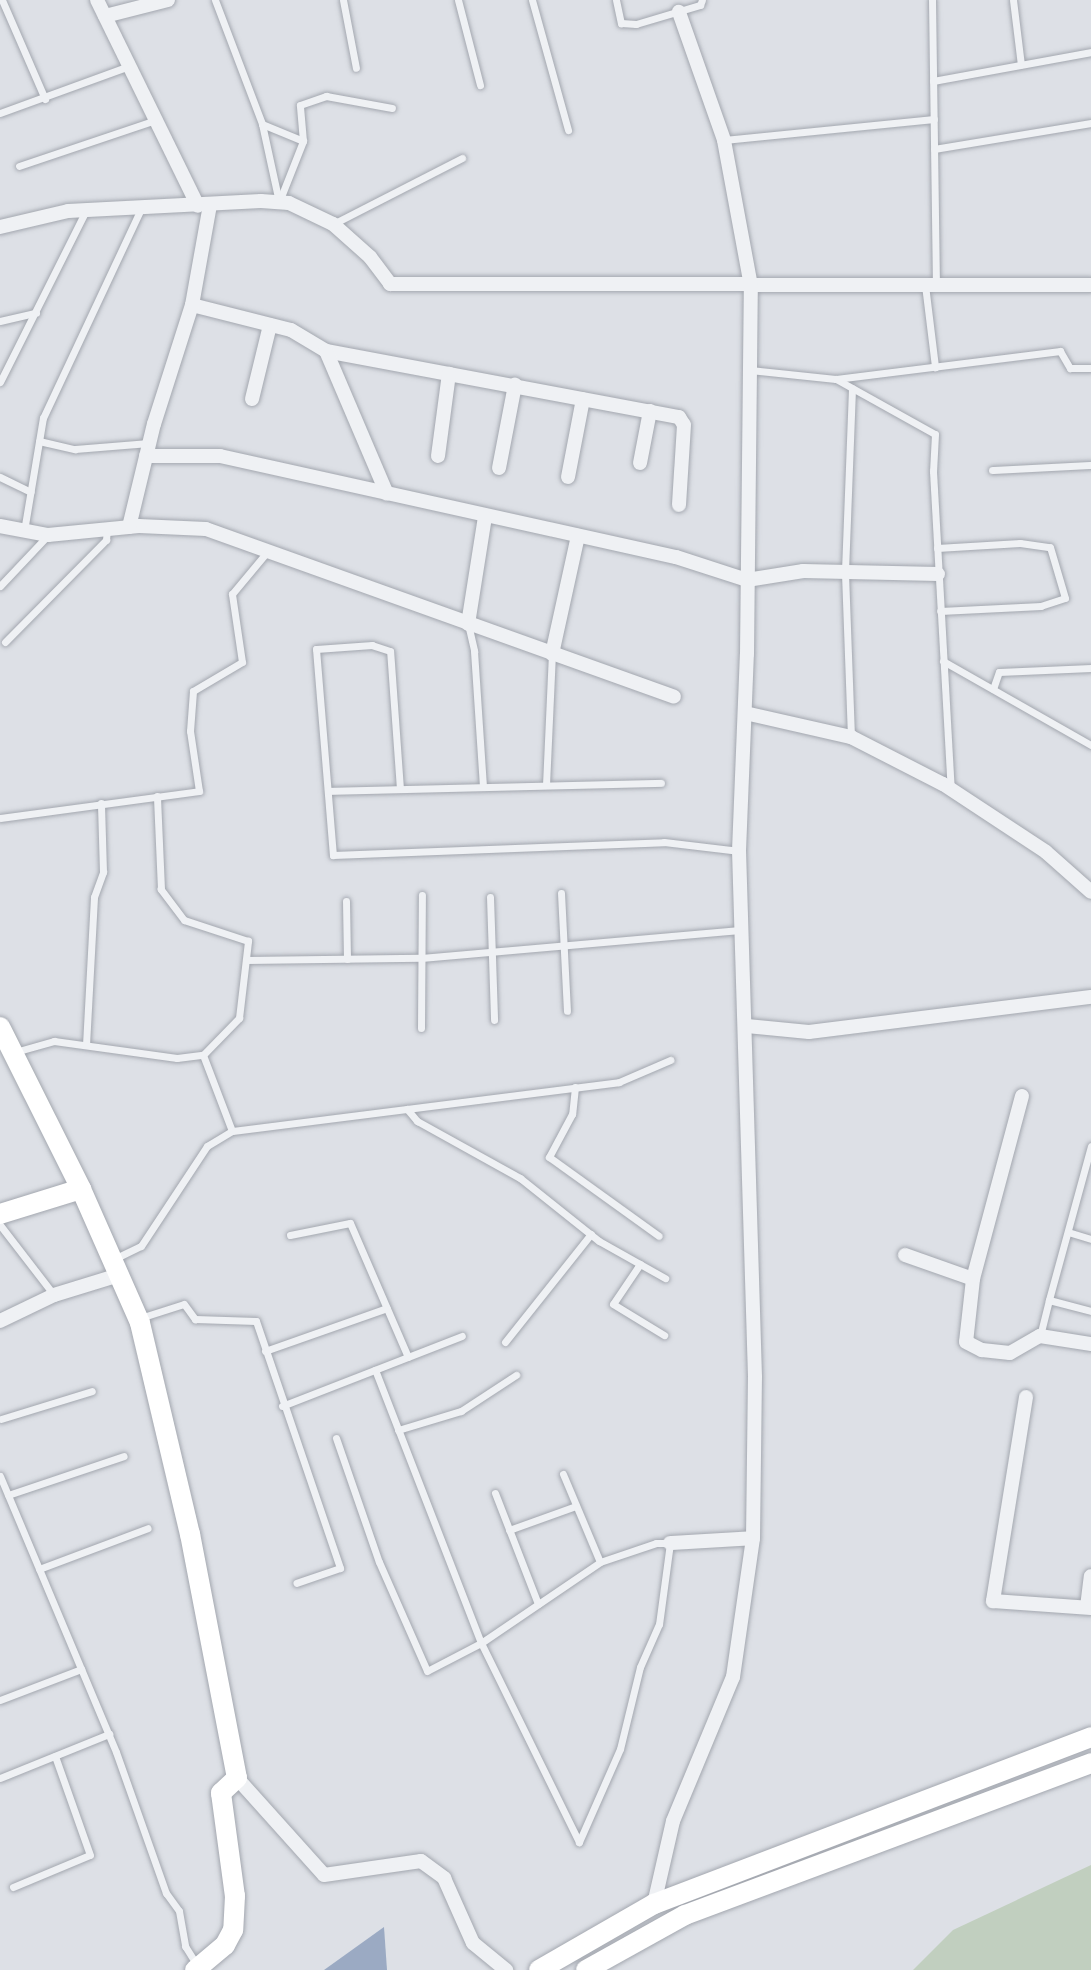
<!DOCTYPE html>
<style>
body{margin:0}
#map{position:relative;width:1091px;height:1970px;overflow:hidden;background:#dde0e6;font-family:"DejaVu Sans",sans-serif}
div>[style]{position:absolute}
.green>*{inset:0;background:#c1cfbf}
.water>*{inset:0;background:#9baac3}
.roads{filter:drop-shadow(0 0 2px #a3a7af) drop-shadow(0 0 2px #a3a7af)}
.lane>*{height:7px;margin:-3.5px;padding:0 3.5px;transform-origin:3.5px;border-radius:3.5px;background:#eff1f4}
.street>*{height:14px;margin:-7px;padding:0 7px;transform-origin:7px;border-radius:7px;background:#eff1f4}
.secondary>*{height:20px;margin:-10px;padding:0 10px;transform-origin:10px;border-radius:10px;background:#fff}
span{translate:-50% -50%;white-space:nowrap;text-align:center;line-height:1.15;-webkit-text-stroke:6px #eceef3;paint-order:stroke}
</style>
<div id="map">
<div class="green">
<i style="clip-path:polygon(1091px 1865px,1091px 1970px,913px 1970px,953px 1930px)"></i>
</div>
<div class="water">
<i style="clip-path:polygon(384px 1927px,387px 1970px,324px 1970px)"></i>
</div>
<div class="roads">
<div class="lane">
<i style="left:2px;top:0;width:108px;rotate:66.5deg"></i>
<i style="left:215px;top:0;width:133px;rotate:69.2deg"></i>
<i style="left:262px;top:124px;width:80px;rotate:77.7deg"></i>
<i style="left:343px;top:0;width:69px;rotate:79.2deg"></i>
<i style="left:458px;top:0;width:88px;rotate:75.5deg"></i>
<i style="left:532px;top:0;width:135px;rotate:74.5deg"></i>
<i style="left:616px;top:0;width:24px;rotate:78deg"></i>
<i style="left:621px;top:23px;width:15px;rotate:4deg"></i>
<i style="left:636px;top:24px;width:67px;rotate:-16.5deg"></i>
<i style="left:700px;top:5px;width:5px;rotate:-68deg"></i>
<i style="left:932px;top:0;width:285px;rotate:89.2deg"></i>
<i style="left:1013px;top:0;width:65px;rotate:83deg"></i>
<i style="left:933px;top:81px;width:161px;rotate:-10.4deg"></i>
<i style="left:0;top:113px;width:137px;rotate:-20deg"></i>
<i style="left:262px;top:124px;width:44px;rotate:22.5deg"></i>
<i style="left:724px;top:140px;width:211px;rotate:-5.7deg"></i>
<i style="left:934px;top:149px;width:159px;rotate:-9.4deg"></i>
<i style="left:19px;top:166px;width:145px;rotate:-18.6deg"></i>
<i style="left:279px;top:202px;width:66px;rotate:-68.5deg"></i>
<i style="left:303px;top:141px;width:36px;rotate:-95deg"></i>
<i style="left:300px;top:105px;width:28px;rotate:-19deg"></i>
<i style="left:326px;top:96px;width:67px;rotate:10.3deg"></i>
<i style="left:333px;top:224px;width:145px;rotate:-27.1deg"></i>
<i style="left:925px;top:285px;width:83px;rotate:83deg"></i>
<i style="left:0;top:321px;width:37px;rotate:-13deg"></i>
<i style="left:750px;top:370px;width:86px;rotate:6deg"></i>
<i style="left:836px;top:379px;width:113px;rotate:29.1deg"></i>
<i style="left:935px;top:434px;width:37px;rotate:93deg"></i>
<i style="left:933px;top:471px;width:319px;rotate:86.8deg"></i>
<i style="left:836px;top:379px;width:226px;rotate:-7.1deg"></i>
<i style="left:1060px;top:351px;width:20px;rotate:60deg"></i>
<i style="left:1070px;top:368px;width:21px"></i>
<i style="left:0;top:382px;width:192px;rotate:-63.4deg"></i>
<i style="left:39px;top:441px;width:37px;rotate:13deg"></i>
<i style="left:75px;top:449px;width:74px;rotate:-4.6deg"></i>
<i style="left:992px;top:470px;width:99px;rotate:-2.9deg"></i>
<i style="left:0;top:477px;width:34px;rotate:26deg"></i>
<i style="left:24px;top:531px;width:115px;rotate:-80.5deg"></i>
<i style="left:43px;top:418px;width:231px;rotate:-64.9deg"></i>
<i style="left:937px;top:548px;width:83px;rotate:-3.4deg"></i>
<i style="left:1020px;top:543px;width:30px;rotate:8deg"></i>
<i style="left:1050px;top:547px;width:53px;rotate:73.6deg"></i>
<i style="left:1065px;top:598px;width:25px;rotate:162deg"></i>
<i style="left:1041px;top:606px;width:101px;rotate:177.2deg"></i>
<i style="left:0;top:586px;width:70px;rotate:-46.7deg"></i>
<i style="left:468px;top:624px;width:28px;rotate:77deg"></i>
<i style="left:474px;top:651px;width:136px;rotate:86.2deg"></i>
<i style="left:5px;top:642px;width:144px;rotate:-45.3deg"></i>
<i style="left:106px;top:540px;width:11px;rotate:-85deg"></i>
<i style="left:943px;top:661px;width:170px;rotate:29.6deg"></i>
<i style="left:993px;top:689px;width:18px;rotate:-71deg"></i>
<i style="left:999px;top:672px;width:92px;rotate:-2.5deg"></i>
<i style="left:851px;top:737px;width:166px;rotate:-92.1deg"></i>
<i style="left:845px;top:571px;width:183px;rotate:-87.8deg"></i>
<i style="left:546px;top:785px;width:131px;rotate:-87.4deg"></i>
<i style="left:400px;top:789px;width:138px;rotate:-94.1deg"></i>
<i style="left:390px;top:651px;width:19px;rotate:-162deg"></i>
<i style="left:372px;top:645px;width:56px;rotate:175.9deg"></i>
<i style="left:316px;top:649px;width:207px;rotate:85.3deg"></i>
<i style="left:333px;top:855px;width:331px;rotate:-2.2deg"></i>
<i style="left:664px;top:842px;width:76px;rotate:6.8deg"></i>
<i style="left:328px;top:791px;width:333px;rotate:-1.4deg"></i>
<i style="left:0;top:818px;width:201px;rotate:-7.7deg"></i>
<i style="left:199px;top:791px;width:61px;rotate:-98.5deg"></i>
<i style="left:190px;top:731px;width:40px;rotate:-85.7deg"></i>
<i style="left:193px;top:691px;width:57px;rotate:-30.6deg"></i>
<i style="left:242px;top:662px;width:69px;rotate:-98.4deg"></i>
<i style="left:232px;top:594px;width:55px;rotate:-50.2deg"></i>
<i style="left:561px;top:893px;width:118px;rotate:87.1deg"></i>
<i style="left:490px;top:897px;width:123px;rotate:88.1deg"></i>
<i style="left:346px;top:901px;width:58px;rotate:89deg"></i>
<i style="left:246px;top:960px;width:175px;rotate:-0.7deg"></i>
<i style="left:421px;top:958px;width:323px;rotate:-5deg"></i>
<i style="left:421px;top:1028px;width:133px;rotate:-89.6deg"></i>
<i style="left:86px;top:1045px;width:148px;rotate:-86.9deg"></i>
<i style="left:94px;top:897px;width:27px;rotate:-70deg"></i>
<i style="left:103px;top:872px;width:69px;rotate:-91.7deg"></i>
<i style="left:15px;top:1052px;width:41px;rotate:-15.8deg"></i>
<i style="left:54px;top:1041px;width:124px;rotate:7.9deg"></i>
<i style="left:177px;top:1058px;width:26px;rotate:-7deg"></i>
<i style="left:203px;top:1055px;width:52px;rotate:-45.8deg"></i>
<i style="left:239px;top:1018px;width:78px;rotate:-83.3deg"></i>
<i style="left:248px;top:941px;width:67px;rotate:-161.8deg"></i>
<i style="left:184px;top:920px;width:39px;rotate:-127deg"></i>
<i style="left:161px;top:889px;width:93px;rotate:-92.5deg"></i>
<i style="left:203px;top:1055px;width:81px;rotate:69.1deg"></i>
<i style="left:575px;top:1087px;width:27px;rotate:96deg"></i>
<i style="left:572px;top:1114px;width:49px;rotate:118.1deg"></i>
<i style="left:549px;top:1157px;width:135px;rotate:35.7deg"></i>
<i style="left:407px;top:1109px;width:16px;rotate:50deg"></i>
<i style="left:417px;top:1121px;width:118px;rotate:29deg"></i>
<i style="left:520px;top:1178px;width:101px;rotate:38.6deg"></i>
<i style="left:599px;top:1241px;width:76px;rotate:29.3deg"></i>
<i style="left:1091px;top:1146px;width:160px;rotate:105.3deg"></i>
<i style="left:1049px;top:1300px;width:43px;rotate:14.7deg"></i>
<i style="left:0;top:1225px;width:88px;rotate:52.4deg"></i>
<i style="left:1068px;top:1232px;width:24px;rotate:17deg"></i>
<i style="left:290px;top:1235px;width:61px;rotate:-11.3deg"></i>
<i style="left:350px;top:1223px;width:146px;rotate:66.6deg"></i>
<i style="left:114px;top:1259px;width:30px;rotate:-26deg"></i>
<i style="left:141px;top:1246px;width:120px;rotate:-56.6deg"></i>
<i style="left:207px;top:1146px;width:29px;rotate:-31deg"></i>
<i style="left:232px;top:1131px;width:390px;rotate:-7.2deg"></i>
<i style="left:619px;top:1082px;width:56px;rotate:-23.3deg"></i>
<i style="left:640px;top:1264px;width:48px;rotate:124deg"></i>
<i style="left:613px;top:1304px;width:60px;rotate:31.3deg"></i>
<i style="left:140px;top:1318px;width:46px;rotate:-17.7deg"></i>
<i style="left:184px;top:1304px;width:19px;rotate:54deg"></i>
<i style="left:195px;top:1319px;width:61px;rotate:1.9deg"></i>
<i style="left:256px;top:1321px;width:261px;rotate:71.2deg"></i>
<i style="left:340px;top:1568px;width:46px;rotate:161.2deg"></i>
<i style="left:1040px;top:1336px;width:37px;rotate:-76deg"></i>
<i style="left:505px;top:1342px;width:138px;rotate:-51.5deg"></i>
<i style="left:265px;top:1351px;width:129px;rotate:-19.4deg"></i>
<i style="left:282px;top:1406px;width:193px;rotate:-21.3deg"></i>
<i style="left:1px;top:1419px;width:95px;rotate:-17.1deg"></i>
<i style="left:398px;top:1430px;width:66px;rotate:-16.8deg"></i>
<i style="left:461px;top:1411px;width:66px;rotate:-33.2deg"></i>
<i style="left:336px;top:1438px;width:131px;rotate:70.9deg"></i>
<i style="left:379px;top:1562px;width:119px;rotate:66.2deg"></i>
<i style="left:427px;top:1671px;width:61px;rotate:-27.4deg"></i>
<i style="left:481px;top:1643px;width:144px;rotate:-34.2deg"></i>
<i style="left:600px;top:1562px;width:59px;rotate:-18.7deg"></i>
<i style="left:656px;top:1543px;width:14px"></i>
<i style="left:670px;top:1543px;width:82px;rotate:97.7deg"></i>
<i style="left:659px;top:1624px;width:47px;rotate:113.8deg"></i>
<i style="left:640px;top:1667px;width:84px;rotate:103.7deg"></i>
<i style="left:620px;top:1749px;width:102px;rotate:113.8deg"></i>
<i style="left:579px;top:1842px;width:222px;rotate:-116.2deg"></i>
<i style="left:481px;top:1643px;width:293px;rotate:-111.2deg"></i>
<i style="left:563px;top:1474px;width:95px;rotate:67.2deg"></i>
<i style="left:0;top:1476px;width:299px;rotate:67.2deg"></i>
<i style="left:116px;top:1752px;width:150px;rotate:70.5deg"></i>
<i style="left:166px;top:1893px;width:22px;rotate:54deg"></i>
<i style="left:179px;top:1911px;width:36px;rotate:80deg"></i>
<i style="left:185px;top:1946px;width:22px;rotate:58deg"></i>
<i style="left:495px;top:1493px;width:119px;rotate:68.8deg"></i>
<i style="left:8px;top:1495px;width:122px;rotate:-18.6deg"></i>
<i style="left:509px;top:1530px;width:71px;rotate:-19.7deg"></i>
<i style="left:39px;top:1569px;width:116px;rotate:-20.6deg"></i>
<i style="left:0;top:1700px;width:87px;rotate:-20.9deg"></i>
<i style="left:0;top:1778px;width:118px;rotate:-22deg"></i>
<i style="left:13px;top:1887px;width:83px;rotate:-22.6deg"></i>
<i style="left:90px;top:1855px;width:105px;rotate:-109.5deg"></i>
</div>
<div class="street">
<i style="left:97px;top:0;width:229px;rotate:63.9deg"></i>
<i style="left:105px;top:16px;width:65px;rotate:-14.3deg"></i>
<i style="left:0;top:227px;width:70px;rotate:-13.2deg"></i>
<i style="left:68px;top:211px;width:193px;rotate:-3deg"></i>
<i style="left:261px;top:201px;width:28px;rotate:4deg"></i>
<i style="left:289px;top:203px;width:49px;rotate:25.5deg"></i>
<i style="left:333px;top:224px;width:50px;rotate:41.7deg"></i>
<i style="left:370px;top:257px;width:34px;rotate:53deg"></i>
<i style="left:390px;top:284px;width:701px;rotate:0.08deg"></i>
<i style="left:192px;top:305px;width:102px;rotate:14.2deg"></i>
<i style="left:291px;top:330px;width:41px;rotate:31deg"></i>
<i style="left:326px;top:351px;width:359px;rotate:10.6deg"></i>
<i style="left:679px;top:417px;width:9px;rotate:58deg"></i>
<i style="left:684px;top:425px;width:80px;rotate:93.6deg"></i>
<i style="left:326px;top:351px;width:155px;rotate:66.9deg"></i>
<i style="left:252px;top:399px;width:76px;rotate:-76.3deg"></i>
<i style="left:146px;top:456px;width:74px"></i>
<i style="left:220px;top:456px;width:467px;rotate:12.5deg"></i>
<i style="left:676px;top:557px;width:75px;rotate:17.9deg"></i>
<i style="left:747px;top:580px;width:57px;rotate:-9.1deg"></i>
<i style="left:803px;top:571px;width:135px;rotate:1.3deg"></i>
<i style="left:438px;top:456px;width:83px;rotate:-82.4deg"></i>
<i style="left:640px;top:463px;width:53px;rotate:-79.1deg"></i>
<i style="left:499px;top:468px;width:85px;rotate:-79.1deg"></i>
<i style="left:568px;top:477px;width:79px;rotate:-79.1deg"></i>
<i style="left:0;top:526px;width:49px;rotate:10.6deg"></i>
<i style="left:48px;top:535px;width:91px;rotate:-5.6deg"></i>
<i style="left:139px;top:526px;width:67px;rotate:2.6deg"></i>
<i style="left:206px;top:529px;width:497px;rotate:19.7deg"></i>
<i style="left:129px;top:527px;width:106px;rotate:-76.4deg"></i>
<i style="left:154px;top:424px;width:125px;rotate:-72.3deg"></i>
<i style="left:192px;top:305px;width:102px;rotate:-79.8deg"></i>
<i style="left:468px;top:624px;width:108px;rotate:-81deg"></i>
<i style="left:552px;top:654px;width:121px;rotate:-77.6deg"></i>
<i style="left:745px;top:713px;width:109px;rotate:12.8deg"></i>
<i style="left:851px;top:737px;width:103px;rotate:27.1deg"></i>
<i style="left:943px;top:784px;width:123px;rotate:33.4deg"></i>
<i style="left:1046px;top:852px;width:60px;rotate:41.6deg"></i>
<i style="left:747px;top:1026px;width:62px;rotate:5.5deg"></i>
<i style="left:809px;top:1032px;width:284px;rotate:-7.1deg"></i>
<i style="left:1022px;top:1096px;width:189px;rotate:105deg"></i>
<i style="left:973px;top:1279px;width:63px;rotate:96.3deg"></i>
<i style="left:966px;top:1342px;width:18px;rotate:27deg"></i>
<i style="left:982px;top:1350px;width:28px;rotate:6deg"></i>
<i style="left:1010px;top:1353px;width:34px;rotate:-30deg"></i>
<i style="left:1040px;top:1336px;width:52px;rotate:8.9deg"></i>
<i style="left:905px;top:1255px;width:72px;rotate:19.4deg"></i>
<i style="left:0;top:1321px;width:60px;rotate:-25.7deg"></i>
<i style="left:54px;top:1295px;width:68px;rotate:-17.1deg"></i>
<i style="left:1026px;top:1397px;width:207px;rotate:99.2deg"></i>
<i style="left:993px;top:1601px;width:98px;rotate:4.1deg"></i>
<i style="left:670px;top:1543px;width:83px;rotate:-3.4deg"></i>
<i style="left:1087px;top:1607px;width:31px;rotate:-83deg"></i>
<i style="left:237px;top:1778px;width:130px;rotate:48.1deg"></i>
<i style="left:324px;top:1875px;width:98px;rotate:-8.2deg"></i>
<i style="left:421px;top:1861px;width:29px;rotate:36deg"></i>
<i style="left:444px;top:1878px;width:71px;rotate:66deg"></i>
<i style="left:473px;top:1943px;width:43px;rotate:39.3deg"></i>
<i style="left:654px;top:1904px;width:85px;rotate:-77.1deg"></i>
<i style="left:673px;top:1821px;width:156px;rotate:-67.4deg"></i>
<i style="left:733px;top:1677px;width:140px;rotate:-81.8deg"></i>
<i style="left:753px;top:1538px;width:161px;rotate:-89.3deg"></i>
<i style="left:755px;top:1377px;width:526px;rotate:-91.74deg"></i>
<i style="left:739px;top:851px;width:197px;rotate:-87.7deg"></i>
<i style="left:747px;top:654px;width:368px;rotate:-89.4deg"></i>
<i style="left:751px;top:286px;width:148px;rotate:-100.5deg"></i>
<i style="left:724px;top:140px;width:136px;rotate:-109.4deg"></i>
</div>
<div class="secondary">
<i style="left:0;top:1027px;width:181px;rotate:63.4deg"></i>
<i style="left:81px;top:1189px;width:146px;rotate:66.2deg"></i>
<i style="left:140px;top:1323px;width:217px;rotate:76.7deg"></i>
<i style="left:190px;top:1534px;width:248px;rotate:79.1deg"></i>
<i style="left:237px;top:1778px;width:22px;rotate:137deg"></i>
<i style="left:221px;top:1793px;width:104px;rotate:82.3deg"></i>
<i style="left:235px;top:1896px;width:34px;rotate:93deg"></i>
<i style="left:233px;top:1930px;width:17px;rotate:118deg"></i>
<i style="left:225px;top:1945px;width:39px;rotate:140deg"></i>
<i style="left:0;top:1214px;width:85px;rotate:-17.2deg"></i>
<i style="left:539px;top:1970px;width:133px;rotate:-29.9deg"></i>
<i style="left:654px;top:1904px;width:468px;rotate:-20.9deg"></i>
<i style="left:586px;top:1970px;width:113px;rotate:-29.1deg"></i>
<i style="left:685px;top:1915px;width:434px;rotate:-20.5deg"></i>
</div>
</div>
</div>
